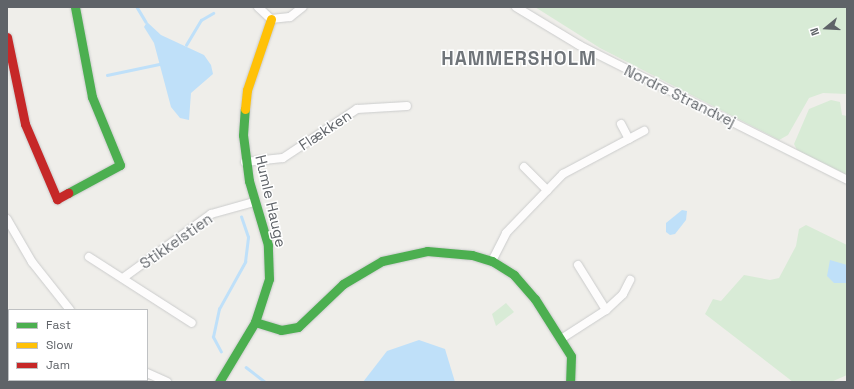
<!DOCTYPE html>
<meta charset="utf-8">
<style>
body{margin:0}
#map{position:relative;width:854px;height:389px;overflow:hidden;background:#efeeea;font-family:"Space Grotesk",sans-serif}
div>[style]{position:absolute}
.green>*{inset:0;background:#d8ebd6}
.water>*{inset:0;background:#bfe0f9}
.stream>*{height:2.5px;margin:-1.25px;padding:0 1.25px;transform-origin:1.25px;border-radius:1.25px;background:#bfe0f9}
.roads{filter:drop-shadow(0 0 1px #cbcccc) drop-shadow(0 0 1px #cbcccc)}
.street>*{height:8px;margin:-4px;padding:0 4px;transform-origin:4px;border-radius:4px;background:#fdfcfc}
.fast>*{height:9px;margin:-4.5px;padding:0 4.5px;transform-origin:4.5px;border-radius:4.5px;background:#4caf50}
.slow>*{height:9px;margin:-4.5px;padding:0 4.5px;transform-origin:4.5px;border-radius:4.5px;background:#ffc107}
.jam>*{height:9px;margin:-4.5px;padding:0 4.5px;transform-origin:4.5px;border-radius:4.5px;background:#c62828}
span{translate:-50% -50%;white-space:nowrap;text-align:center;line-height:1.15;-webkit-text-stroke:3px #fff;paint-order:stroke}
.street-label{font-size:15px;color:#5f6368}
.district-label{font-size:19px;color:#70757a;font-weight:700;letter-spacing:1px}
.frame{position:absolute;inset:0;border:8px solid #5f6368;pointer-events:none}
.legend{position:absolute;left:8px;top:309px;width:140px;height:72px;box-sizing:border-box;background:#fff;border:1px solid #bfc1c3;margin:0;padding:5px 7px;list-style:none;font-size:12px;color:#5f6368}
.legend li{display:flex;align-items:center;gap:8px;height:20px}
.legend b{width:20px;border:1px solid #bfc1c3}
.north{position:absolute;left:806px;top:8px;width:40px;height:40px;-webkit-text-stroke:3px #fff;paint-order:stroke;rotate:252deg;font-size:11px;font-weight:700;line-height:16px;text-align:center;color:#5f6368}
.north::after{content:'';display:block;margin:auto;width:14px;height:18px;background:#5f6368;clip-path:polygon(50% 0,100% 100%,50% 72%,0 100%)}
</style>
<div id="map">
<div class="green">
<i style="clip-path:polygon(535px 7px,847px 7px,847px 94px,823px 93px,809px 98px,788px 135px,779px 140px,600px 48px)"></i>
<i style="clip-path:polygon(831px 100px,840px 102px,842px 115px,847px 116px,847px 175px,797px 150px,794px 144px,809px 109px)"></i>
<i style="clip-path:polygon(806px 225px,847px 245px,847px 375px,831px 382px,793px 382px,705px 314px,713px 299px,721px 301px,744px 275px,770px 280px,779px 278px,796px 246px,799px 229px)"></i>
<i style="clip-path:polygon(506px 303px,514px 312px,496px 326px,492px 314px)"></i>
</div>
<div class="water">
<i style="clip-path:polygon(147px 22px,161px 35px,204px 55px,211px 65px,213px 74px,191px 93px,189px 120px,180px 118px,171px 107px,154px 43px,144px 27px)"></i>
<i style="clip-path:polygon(682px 210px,687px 211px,686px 220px,675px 234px,670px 235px,666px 232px,666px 223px)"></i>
<i style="clip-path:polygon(830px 260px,847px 265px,847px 283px,834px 283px,827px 276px)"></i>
<i style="clip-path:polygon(419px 340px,445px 349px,455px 382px,363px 382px,387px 351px)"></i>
</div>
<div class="stream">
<i style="left:137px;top:7px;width:17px;rotate:59deg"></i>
<i style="left:186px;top:45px;width:29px;rotate:-59deg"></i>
<i style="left:201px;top:20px;width:14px;rotate:-30deg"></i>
<i style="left:107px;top:75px;width:53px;rotate:-11.9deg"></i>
<i style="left:221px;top:352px;width:17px;rotate:-118deg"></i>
<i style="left:213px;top:337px;width:29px;rotate:-78deg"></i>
<i style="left:219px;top:309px;width:54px;rotate:-61deg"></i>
<i style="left:245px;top:262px;width:25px;rotate:-83deg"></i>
<i style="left:248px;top:237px;width:21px;rotate:-109deg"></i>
<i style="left:246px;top:367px;width:24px;rotate:38deg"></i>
</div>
<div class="roads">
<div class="street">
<i style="left:258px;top:7px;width:18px;rotate:43deg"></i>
<i style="left:271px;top:19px;width:19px;rotate:-6deg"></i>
<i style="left:290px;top:17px;width:16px;rotate:-38deg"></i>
<i style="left:516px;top:7px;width:74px;rotate:31.1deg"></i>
<i style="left:579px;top:45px;width:300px;rotate:26.7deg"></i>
<i style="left:621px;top:124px;width:17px;rotate:62deg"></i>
<i style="left:245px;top:162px;width:38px;rotate:-6deg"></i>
<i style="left:283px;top:158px;width:89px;rotate:-33.5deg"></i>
<i style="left:357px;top:109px;width:50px;rotate:-3.4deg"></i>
<i style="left:524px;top:167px;width:33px;rotate:45deg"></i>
<i style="left:7px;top:219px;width:50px;rotate:59.8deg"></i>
<i style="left:32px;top:262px;width:61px;rotate:51.6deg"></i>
<i style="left:89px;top:257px;width:122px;rotate:32.7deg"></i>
<i style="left:492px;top:261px;width:31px;rotate:-63deg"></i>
<i style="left:506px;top:233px;width:82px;rotate:-46deg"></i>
<i style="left:563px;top:174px;width:92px;rotate:-28deg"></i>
<i style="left:578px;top:265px;width:53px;rotate:58.1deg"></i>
<i style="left:123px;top:278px;width:109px;rotate:-36deg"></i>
<i style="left:211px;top:214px;width:45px;rotate:-15.6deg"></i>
<i style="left:561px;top:339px;width:54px;rotate:-32.8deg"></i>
<i style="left:606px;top:310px;width:23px;rotate:-43deg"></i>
<i style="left:623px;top:294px;width:16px;rotate:-63deg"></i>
<i style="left:147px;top:373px;width:22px;rotate:24deg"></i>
</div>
<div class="fast">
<i style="left:68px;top:193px;width:59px;rotate:-28.3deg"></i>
<i style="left:120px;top:165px;width:74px;rotate:-112.4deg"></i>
<i style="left:92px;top:97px;width:92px;rotate:-100.7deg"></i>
<i style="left:255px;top:322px;width:27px;rotate:17deg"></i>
<i style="left:281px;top:330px;width:17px;rotate:-10deg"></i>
<i style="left:298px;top:327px;width:62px;rotate:-43.7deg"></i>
<i style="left:343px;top:284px;width:45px;rotate:-30.5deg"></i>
<i style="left:382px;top:261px;width:46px;rotate:-12.5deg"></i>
<i style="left:427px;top:251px;width:45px;rotate:5.1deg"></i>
<i style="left:472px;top:255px;width:21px;rotate:17deg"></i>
<i style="left:492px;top:261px;width:26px;rotate:32deg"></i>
<i style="left:514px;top:275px;width:32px;rotate:49deg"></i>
<i style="left:535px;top:299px;width:67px;rotate:57.7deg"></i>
<i style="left:571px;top:356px;width:26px;rotate:92deg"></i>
<i style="left:219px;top:382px;width:70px;rotate:-59deg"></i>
<i style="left:255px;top:322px;width:45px;rotate:-72deg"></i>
<i style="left:269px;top:279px;width:34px;rotate:-92deg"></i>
<i style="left:268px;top:245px;width:67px;rotate:-106.5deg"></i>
<i style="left:249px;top:181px;width:46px;rotate:-97.4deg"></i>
<i style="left:243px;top:135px;width:26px;rotate:-86deg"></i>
</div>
<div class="slow">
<i style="left:245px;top:109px;width:19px;rotate:-84deg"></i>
<i style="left:247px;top:90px;width:75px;rotate:-71.3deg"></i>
</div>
<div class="jam">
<i style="left:7px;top:37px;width:89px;rotate:78.3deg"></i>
<i style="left:25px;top:124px;width:82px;rotate:66.9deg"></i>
<i style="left:57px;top:199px;width:13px;rotate:-29deg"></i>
</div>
</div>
<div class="street-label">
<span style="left:680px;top:96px;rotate:26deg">Nordre Strandvej</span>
<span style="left:325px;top:130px;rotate:-34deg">Flækken</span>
<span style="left:271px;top:201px;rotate:77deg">Humle Hauge</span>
<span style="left:176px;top:241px;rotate:-35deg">Stikkelstien</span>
</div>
<div class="district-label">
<span style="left:519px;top:59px">HAMMERSHOLM</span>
</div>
<div class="frame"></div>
<ul class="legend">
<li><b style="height:5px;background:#4caf50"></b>Fast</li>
<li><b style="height:5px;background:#ffc107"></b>Slow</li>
<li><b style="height:5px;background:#c62828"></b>Jam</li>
</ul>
<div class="north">N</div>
</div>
